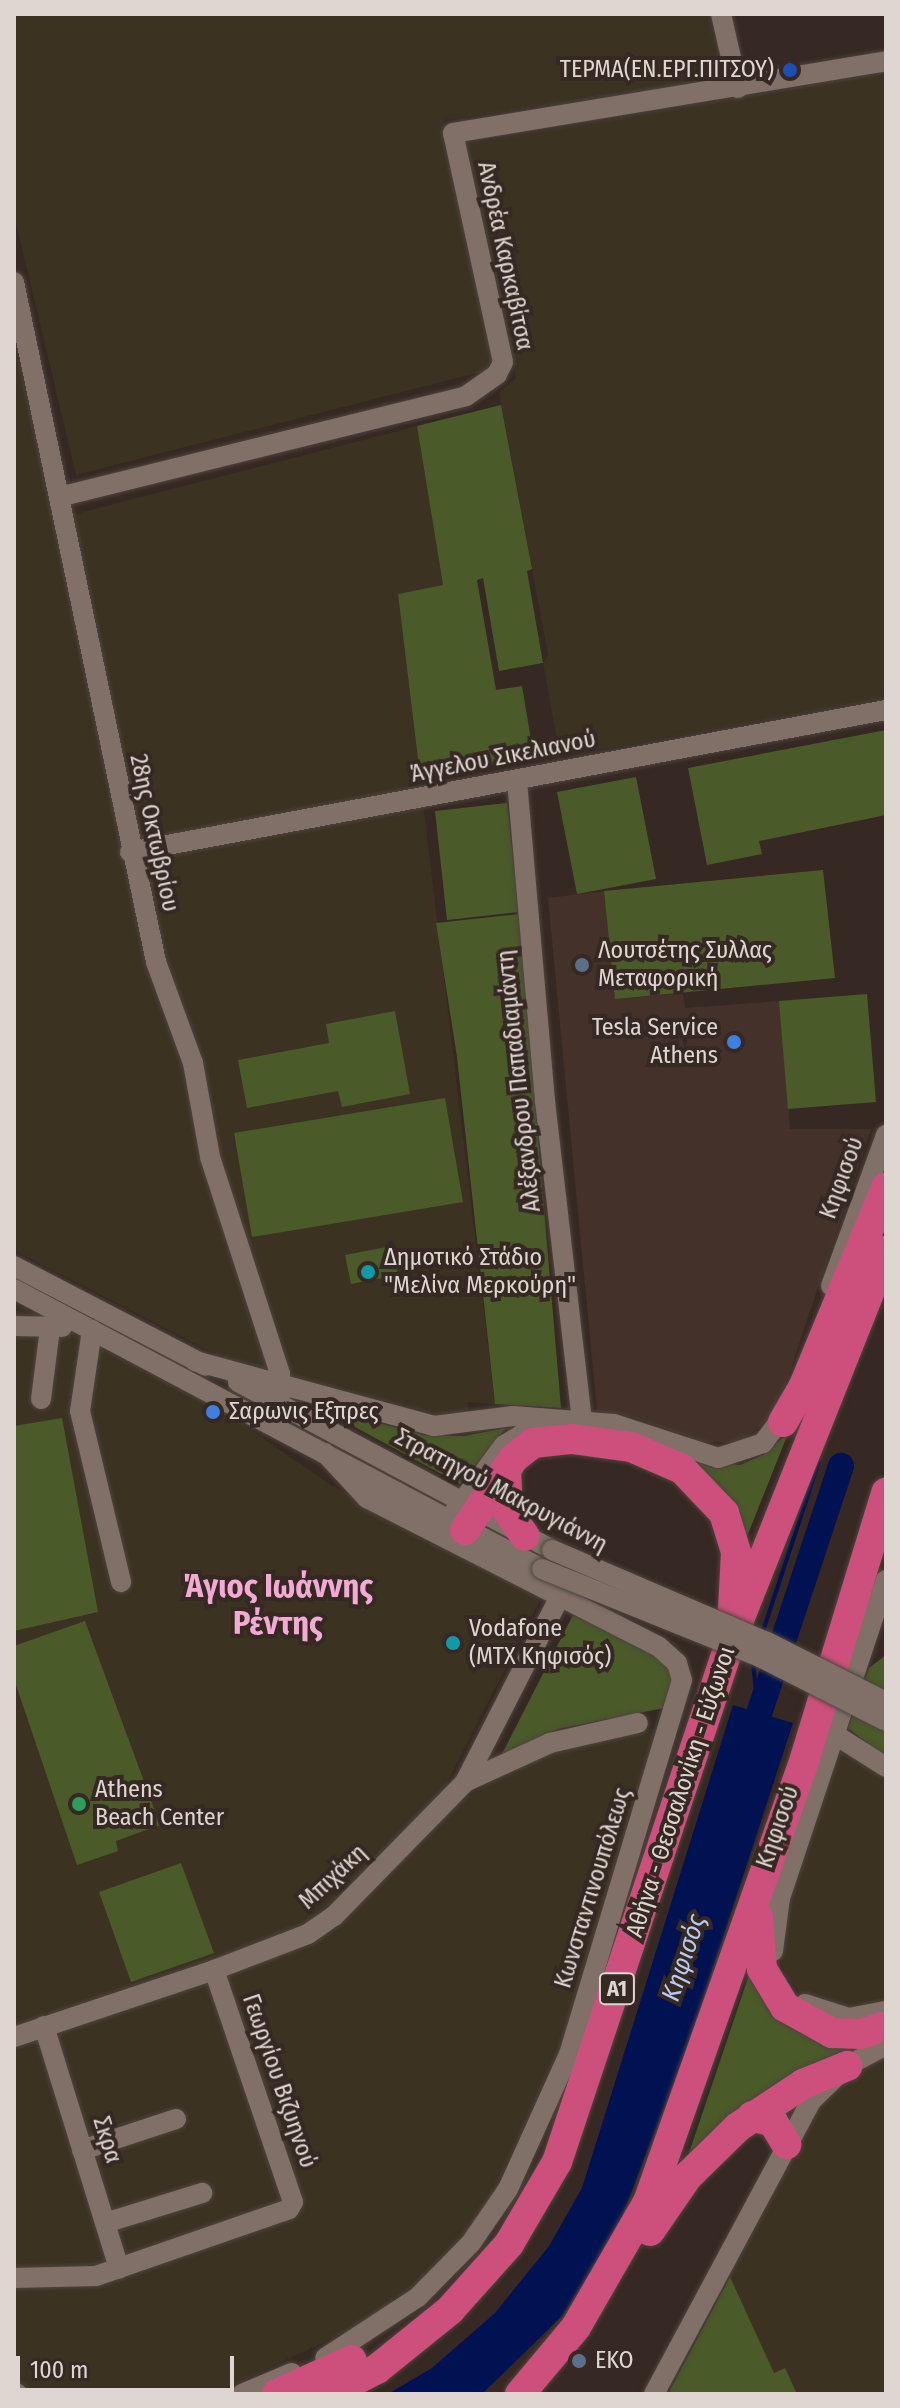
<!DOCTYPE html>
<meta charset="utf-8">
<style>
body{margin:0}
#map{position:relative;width:900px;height:2408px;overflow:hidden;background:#362822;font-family:"Fira Sans Condensed",sans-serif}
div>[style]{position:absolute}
.commercial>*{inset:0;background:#44322a}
.industrial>*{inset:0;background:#3b3222}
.green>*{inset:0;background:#4a5b29}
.water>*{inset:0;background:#011252}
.stream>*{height:4px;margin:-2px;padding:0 2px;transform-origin:2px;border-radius:2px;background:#011252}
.river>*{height:26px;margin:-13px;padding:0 13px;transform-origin:13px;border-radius:13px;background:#011252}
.roads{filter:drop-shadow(0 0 2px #4f443e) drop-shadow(0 0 2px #4f443e)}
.minor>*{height:20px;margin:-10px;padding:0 10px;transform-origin:10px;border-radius:10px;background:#807068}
.highway>*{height:30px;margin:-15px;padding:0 15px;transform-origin:15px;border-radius:15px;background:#cc507b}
.bridges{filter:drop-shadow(0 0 2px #4f443e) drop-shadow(0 0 2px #4f443e)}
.minor-bridge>*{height:20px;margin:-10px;padding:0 10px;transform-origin:10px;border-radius:10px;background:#807068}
.dots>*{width:22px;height:22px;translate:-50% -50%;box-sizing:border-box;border:4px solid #362822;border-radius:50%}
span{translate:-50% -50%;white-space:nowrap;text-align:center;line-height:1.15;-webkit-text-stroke:8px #362822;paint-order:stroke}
.shield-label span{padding:2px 6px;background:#362822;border:2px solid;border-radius:6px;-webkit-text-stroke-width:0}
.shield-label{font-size:22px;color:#dfd6d1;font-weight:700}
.poi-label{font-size:24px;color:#dfd6d1}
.right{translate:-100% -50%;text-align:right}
.left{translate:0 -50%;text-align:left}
.street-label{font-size:24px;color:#dfd6d1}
.water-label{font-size:26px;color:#b8cbf3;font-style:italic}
.district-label{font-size:32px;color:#f3aad3;font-weight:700}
.frame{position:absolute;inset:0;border:16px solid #dfd6d1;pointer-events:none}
.scale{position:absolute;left:16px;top:2356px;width:218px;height:36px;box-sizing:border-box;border:4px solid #dfd6d1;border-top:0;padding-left:10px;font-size:24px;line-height:28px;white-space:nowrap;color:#dfd6d1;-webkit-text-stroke:6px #362822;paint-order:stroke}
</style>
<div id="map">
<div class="commercial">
<i style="clip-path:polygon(604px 891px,615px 999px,683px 993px,685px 1008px,780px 1001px,790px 1129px,871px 1129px,776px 1413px,740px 1442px,704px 1442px,630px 1416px,597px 1411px,548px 898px)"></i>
</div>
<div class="industrial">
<i style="clip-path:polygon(14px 14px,708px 14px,723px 80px,444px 120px,496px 359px,484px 371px,76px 475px,14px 215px)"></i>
<i style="clip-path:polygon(886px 72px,886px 698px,560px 757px,543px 663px,548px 655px,499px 392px,516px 378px,466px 144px)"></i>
<i style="clip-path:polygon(14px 344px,56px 519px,417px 426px,443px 585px,398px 594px,495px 1404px,468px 1402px,468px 1412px,446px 1416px,227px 1360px,14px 1250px)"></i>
<i style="clip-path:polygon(14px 1303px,225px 1412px,331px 1485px,541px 1598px,445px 1787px,459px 1803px,521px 1763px,599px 1738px,659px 1728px,562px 2051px,479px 2220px,425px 2277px,365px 2323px,213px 2394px,39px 2394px,14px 2380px)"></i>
<i style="clip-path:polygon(840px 1743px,886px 1772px,886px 2006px,863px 2012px,806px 1999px,787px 1977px,778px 1955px,777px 1933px)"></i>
<i style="clip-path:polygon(886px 2053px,886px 2394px,663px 2394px,823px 2093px)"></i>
</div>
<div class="green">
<i style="clip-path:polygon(501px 405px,532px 569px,527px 571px,543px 663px,499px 671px,483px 578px,477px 580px,496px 690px,522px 686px,534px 758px,420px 776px,398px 594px,443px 585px,417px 426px)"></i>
<i style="clip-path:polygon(886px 730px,886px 815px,759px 841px,762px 854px,707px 865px,688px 768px)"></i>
<i style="clip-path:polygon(636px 777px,656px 879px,577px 894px,557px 792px)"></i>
<i style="clip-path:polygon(507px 803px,519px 912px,447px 920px,435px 811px)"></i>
<i style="clip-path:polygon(823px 870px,835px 978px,615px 999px,604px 891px)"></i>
<i style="clip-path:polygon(519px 914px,561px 1408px,495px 1404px,457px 1057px,436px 923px)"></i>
<i style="clip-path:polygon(867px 994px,876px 1102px,788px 1109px,779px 1001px)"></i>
<i style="clip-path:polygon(395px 1011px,410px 1094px,342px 1107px,338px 1091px,247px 1108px,238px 1060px,329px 1043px,326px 1024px)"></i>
<i style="clip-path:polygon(445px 1098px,463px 1202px,252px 1237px,234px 1133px)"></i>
<i style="clip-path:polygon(392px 1246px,398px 1275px,351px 1284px,345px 1255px)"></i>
<i style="clip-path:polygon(318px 1407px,424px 1435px,464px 1436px,506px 1428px,460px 1484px)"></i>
<i style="clip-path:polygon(62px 1418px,98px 1612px,14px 1631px,14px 1426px)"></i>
<i style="clip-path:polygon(786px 1435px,787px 1436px,746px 1539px,693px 1462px,740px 1465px,763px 1455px)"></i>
<i style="clip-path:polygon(573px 1615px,661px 1657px,675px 1675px,669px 1707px,558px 1729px,500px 1758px)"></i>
<i style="clip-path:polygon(85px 1621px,160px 1825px,116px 1841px,118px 1851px,77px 1865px,14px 1679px,14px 1646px)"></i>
<i style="clip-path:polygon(886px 1655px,886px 1758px,848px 1728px,869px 1668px)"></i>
<i style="clip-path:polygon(181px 1863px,214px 1953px,131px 1982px,99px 1892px)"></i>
<i style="clip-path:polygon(752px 1966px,762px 1983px,873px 2040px,688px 2156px)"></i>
<i style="clip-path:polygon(730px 2277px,774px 2373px,785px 2368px,797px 2394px,668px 2394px)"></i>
</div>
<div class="water">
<i style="clip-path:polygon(733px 1705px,793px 1723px,685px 2054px,616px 2232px,562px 2316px,482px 2394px,388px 2394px,432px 2368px,495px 2313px,549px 2246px,582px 2188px)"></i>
</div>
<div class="stream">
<i style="left:763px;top:1631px;width:178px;rotate:-71.7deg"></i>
<i style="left:753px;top:1662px;width:50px;rotate:84.3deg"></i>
</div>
<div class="river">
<i style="left:749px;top:1744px;width:293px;rotate:-71.7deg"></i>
</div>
<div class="roads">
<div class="minor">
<i style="left:721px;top:14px;width:76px;rotate:77.1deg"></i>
<i style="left:14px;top:282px;width:695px;rotate:78.2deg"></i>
<i style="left:156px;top:962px;width:108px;rotate:69.9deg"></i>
<i style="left:193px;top:1063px;width:96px;rotate:79.7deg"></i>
<i style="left:210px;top:1157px;width:228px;rotate:72.1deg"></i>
<i style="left:280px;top:1374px;width:19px;rotate:87deg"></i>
<i style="left:281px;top:1393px;width:32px;rotate:116deg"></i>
<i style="left:63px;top:496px;width:415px;rotate:-13.9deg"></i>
<i style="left:466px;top:396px;width:38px;rotate:-35deg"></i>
<i style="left:497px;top:374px;width:13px;rotate:-63deg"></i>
<i style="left:503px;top:362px;width:234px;rotate:-102.3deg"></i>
<i style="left:453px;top:133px;width:439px;rotate:-9.4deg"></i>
<i style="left:517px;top:781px;width:321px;rotate:85deg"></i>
<i style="left:545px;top:1101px;width:324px;rotate:83.4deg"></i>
<i style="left:130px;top:852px;width:769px;rotate:-10.64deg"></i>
<i style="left:14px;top:1266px;width:216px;rotate:27.5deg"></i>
<i style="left:831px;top:1286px;width:161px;rotate:-70deg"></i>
<i style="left:14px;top:1289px;width:598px;rotate:27.94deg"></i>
<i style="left:14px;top:1326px;width:48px;rotate:1.2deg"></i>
<i style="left:92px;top:1330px;width:82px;rotate:98.4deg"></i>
<i style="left:80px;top:1411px;width:176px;rotate:76.5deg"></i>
<i style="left:195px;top:1361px;width:248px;rotate:15.2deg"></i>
<i style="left:434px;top:1426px;width:80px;rotate:-7.2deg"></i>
<i style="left:513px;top:1416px;width:101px;rotate:4.5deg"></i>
<i style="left:614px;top:1424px;width:109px;rotate:18.1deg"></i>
<i style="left:718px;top:1458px;width:47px;rotate:-18.4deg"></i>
<i style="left:763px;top:1443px;width:40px;rotate:-53deg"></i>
<i style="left:238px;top:1382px;width:356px;rotate:28.1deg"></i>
<i style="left:41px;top:1399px;width:71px;rotate:-82.7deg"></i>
<i style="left:325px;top:1453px;width:62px;rotate:47deg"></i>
<i style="left:367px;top:1498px;width:326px;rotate:27deg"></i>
<i style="left:658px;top:1646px;width:25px;rotate:42deg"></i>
<i style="left:677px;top:1663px;width:18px;rotate:74deg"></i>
<i style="left:682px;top:1680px;width:391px;rotate:106.8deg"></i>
<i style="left:569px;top:2054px;width:148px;rotate:114.3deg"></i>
<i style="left:508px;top:2189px;width:65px;rotate:124.4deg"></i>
<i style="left:471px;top:2243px;width:76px;rotate:134.5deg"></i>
<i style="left:418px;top:2297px;width:111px;rotate:146.7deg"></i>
<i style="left:455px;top:1511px;width:82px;rotate:-53.4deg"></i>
<i style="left:504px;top:1445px;width:45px;rotate:-30.5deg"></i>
<i style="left:837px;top:1736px;width:58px;rotate:32.3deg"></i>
<i style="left:465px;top:1782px;width:94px;rotate:-24.6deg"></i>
<i style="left:550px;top:1743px;width:90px;rotate:-12.8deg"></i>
<i style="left:773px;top:1951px;width:53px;rotate:-82.5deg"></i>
<i style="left:780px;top:1898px;width:335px;rotate:-71.6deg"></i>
<i style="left:805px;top:2004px;width:46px;rotate:17.7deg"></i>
<i style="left:849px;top:2018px;width:38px;rotate:-11deg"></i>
<i style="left:44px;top:2026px;width:254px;rotate:72.8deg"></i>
<i style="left:14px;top:2037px;width:211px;rotate:-18.5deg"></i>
<i style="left:214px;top:1970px;width:101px;rotate:-21deg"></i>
<i style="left:308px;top:1934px;width:32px;rotate:-35deg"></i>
<i style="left:334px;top:1916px;width:187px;rotate:-45.6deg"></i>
<i style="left:465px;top:1782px;width:207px;rotate:-62.9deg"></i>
<i style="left:82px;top:2150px;width:99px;rotate:-18.3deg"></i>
<i style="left:105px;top:2223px;width:102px;rotate:-17.2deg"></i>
<i style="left:14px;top:2278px;width:82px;rotate:-1.4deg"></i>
<i style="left:96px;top:2276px;width:204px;rotate:-19.1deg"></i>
<i style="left:289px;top:2209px;width:8px;rotate:-60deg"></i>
<i style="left:293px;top:2202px;width:245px;rotate:-108.8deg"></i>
<i style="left:14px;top:2392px;width:4px;rotate:27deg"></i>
<i style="left:242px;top:2394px;width:54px;rotate:-22.8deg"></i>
<i style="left:654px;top:2394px;width:332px;rotate:-61.8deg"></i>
<i style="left:811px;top:2101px;width:50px;rotate:-44.2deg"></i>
<i style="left:847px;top:2066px;width:44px;rotate:-28.3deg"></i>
</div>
<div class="highway">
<i style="left:783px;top:1422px;width:39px;rotate:-60deg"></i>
<i style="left:803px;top:1388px;width:217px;rotate:-67.5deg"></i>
<i style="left:506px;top:1469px;width:43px;rotate:87.3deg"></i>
<i style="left:508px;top:1512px;width:29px;rotate:55deg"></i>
<i style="left:465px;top:1530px;width:87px;rotate:-55.8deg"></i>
<i style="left:514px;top:1458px;width:24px;rotate:-38deg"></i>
<i style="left:533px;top:1443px;width:39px;rotate:-6deg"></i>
<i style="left:572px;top:1439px;width:60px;rotate:7.7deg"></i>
<i style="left:631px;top:1447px;width:56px;rotate:23.3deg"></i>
<i style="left:682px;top:1469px;width:61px;rotate:46.3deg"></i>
<i style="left:724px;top:1513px;width:41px;rotate:72.9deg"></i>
<i style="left:736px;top:1552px;width:58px;rotate:93deg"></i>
<i style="left:758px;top:1917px;width:52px;rotate:85.6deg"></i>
<i style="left:762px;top:1969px;width:44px;rotate:58.8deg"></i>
<i style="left:785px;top:2007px;width:54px;rotate:29deg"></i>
<i style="left:832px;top:2033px;width:29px;rotate:2deg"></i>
<i style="left:861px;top:2034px;width:26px;rotate:-18deg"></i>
<i style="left:752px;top:2116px;width:22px;rotate:16deg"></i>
<i style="left:773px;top:2122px;width:26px;rotate:59deg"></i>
<i style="left:650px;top:2231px;width:67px;rotate:-55.4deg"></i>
<i style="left:688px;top:2176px;width:70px;rotate:-44.4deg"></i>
<i style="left:738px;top:2127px;width:78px;rotate:-33.5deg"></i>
<i style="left:803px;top:2084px;width:48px;rotate:-22.2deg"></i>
<i style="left:277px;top:2394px;width:82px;rotate:-24.4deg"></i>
<i style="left:329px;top:2394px;width:54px;rotate:-27.5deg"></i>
<i style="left:377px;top:2369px;width:94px;rotate:-38.9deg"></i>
<i style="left:450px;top:2310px;width:89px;rotate:-48.2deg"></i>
<i style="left:509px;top:2244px;width:95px;rotate:-59.7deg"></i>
<i style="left:557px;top:2162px;width:550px;rotate:-71.57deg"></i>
<i style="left:731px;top:1640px;width:419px;rotate:-68.3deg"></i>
<i style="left:520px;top:2394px;width:87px;rotate:-50.1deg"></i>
<i style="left:576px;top:2327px;width:144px;rotate:-60.1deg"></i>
<i style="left:648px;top:2202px;width:461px;rotate:-70.5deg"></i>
<i style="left:802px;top:1768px;width:288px;rotate:-73deg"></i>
</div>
</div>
<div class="bridges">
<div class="minor-bridge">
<i style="left:552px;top:1550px;width:234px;rotate:23.2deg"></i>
<i style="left:767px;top:1642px;width:133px;rotate:26.8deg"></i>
<i style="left:542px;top:1569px;width:235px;rotate:22deg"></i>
<i style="left:760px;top:1657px;width:141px;rotate:26.9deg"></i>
</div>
</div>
<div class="dots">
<i style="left:790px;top:70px;background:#1a4fb4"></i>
<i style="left:582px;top:965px;background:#5c6f8a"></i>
<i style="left:734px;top:1042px;background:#3f7fe0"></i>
<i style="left:368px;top:1272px;background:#0f9aa8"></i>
<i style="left:213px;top:1412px;background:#3f7fe0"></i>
<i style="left:453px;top:1643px;background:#0f9aa8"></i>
<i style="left:79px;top:1804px;background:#2e9e5b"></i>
<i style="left:579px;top:2361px;background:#5c6f8a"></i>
</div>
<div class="shield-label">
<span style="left:617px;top:1989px">Α1</span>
</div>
<div class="poi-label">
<span class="right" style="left:774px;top:70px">ΤΕΡΜΑ(ΕΝ.ΕΡΓ.ΠΙΤΣΟΥ)</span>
<span class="left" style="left:598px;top:965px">Λουτσέτης Συλλας<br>Μεταφορική</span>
<span class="right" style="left:718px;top:1042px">Tesla Service<br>Athens</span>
<span class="left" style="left:384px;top:1272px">Δημοτικό Στάδιο<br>"Μελίνα Μερκούρη"</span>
<span class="left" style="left:229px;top:1412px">Σαρωνις Εξπρες</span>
<span class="left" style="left:469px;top:1643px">Vodafone<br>(MTX Κηφισός)</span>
<span class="left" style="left:95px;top:1804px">Athens<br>Beach Center</span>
<span class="left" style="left:595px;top:2361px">EKO</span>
</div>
<div class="street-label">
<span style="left:505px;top:256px;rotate:78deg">Ανδρέα Καρκαβίτσα</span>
<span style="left:503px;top:757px;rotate:-11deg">Άγγελου Σικελιανού</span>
<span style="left:154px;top:833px;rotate:78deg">28ης Οκτωβρίου</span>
<span style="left:519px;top:1081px;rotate:-96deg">Αλέξανδρου Παπαδιαμάντη</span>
<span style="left:842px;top:1178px;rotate:-70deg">Κηφισού</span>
<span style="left:501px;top:1491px;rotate:28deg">Στρατηγού Μακρυγιάννη</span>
<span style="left:681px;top:1792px;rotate:-72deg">Αθήνα - Θεσσαλονίκη - Εύζωνοι</span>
<span style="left:778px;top:1827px;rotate:-71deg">Κηφισού</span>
<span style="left:333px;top:1877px;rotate:-43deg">Μπιχάκη</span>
<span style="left:593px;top:1888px;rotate:-73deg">Κωνσταντινουπόλεως</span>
<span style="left:279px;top:2081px;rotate:71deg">Γεωργίου Βιζυηνού</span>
<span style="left:107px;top:2140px;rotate:73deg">Σκρα</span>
</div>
<div class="water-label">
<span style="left:684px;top:1958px;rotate:-72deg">Κηφισός</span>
</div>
<div class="district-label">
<span style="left:278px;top:1605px">Άγιος Ιωάννης<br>Ρέντης</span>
</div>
<div class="frame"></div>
<div class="scale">100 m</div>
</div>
